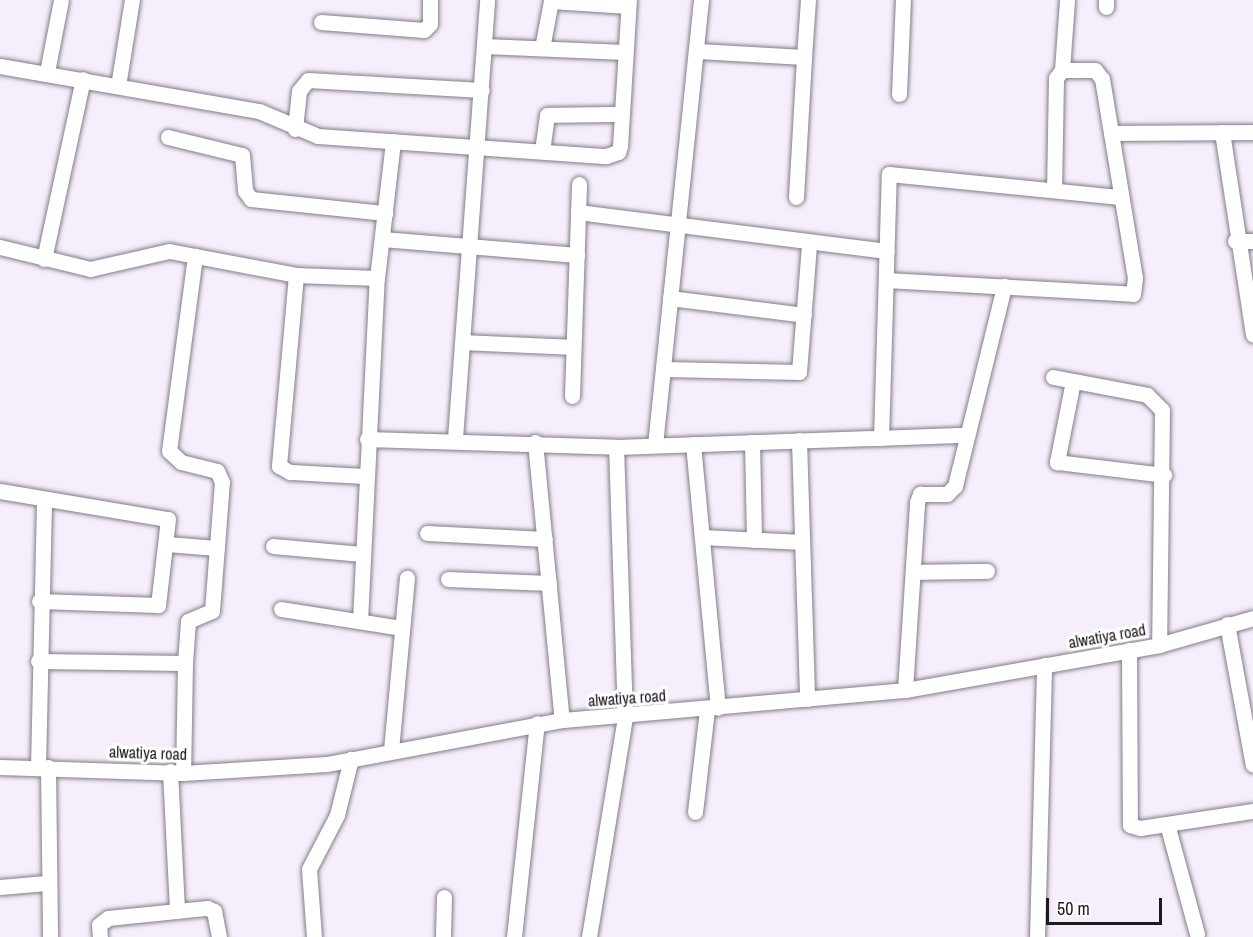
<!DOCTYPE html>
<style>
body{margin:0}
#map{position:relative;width:1253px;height:937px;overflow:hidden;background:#f6eefb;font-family:"Archivo Narrow",sans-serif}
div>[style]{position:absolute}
.roads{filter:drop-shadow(0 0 2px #837c88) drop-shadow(0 0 2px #837c88)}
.minor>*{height:15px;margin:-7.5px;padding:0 7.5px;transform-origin:7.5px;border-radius:7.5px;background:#fff}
span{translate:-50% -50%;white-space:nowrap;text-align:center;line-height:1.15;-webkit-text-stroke:6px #fff;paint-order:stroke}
.street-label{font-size:16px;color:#1d1a1f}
.scale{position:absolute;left:1046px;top:898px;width:116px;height:27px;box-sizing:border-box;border:3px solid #1d1a1f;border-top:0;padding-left:8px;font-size:18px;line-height:21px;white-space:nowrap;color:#1d1a1f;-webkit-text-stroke:4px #fff;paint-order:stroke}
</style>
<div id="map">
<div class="roads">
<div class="minor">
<i style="left:1106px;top:0;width:7px;rotate:90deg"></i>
<i style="left:321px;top:22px;width:103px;rotate:4.4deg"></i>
<i style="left:424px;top:30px;width:8px;rotate:-45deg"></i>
<i style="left:430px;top:24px;width:24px;rotate:-90deg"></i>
<i style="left:484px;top:46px;width:141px;rotate:2.4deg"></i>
<i style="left:542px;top:48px;width:48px;rotate:-79.2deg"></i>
<i style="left:551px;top:1px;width:77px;rotate:3.7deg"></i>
<i style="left:698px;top:51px;width:106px;rotate:3.2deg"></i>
<i style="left:804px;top:57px;width:57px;rotate:-86deg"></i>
<i style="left:0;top:66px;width:263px;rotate:9.9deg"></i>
<i style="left:259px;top:111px;width:64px;rotate:23deg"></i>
<i style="left:318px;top:136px;width:289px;rotate:4deg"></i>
<i style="left:606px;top:156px;width:13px;rotate:-18deg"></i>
<i style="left:618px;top:152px;width:6px;rotate:-72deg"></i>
<i style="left:620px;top:146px;width:146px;rotate:-86.5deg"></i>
<i style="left:1062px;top:70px;width:70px;rotate:-85.9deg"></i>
<i style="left:47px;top:72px;width:73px;rotate:-79deg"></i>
<i style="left:118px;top:86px;width:87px;rotate:-80.8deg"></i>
<i style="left:899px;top:94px;width:94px;rotate:-87.6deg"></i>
<i style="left:295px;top:129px;width:38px;rotate:-84deg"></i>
<i style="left:299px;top:91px;width:14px;rotate:-51deg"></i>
<i style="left:308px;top:80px;width:174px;rotate:3.3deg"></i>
<i style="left:1222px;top:132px;width:205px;rotate:81.3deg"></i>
<i style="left:1111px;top:133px;width:142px;rotate:-0.4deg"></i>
<i style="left:168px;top:137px;width:76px;rotate:13.7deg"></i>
<i style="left:242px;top:155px;width:36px;rotate:85deg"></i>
<i style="left:245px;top:191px;width:10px;rotate:53deg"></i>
<i style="left:251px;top:199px;width:135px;rotate:6deg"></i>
<i style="left:542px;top:151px;width:36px;rotate:-82deg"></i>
<i style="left:547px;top:115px;width:75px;rotate:-0.8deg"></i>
<i style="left:796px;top:197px;width:140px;rotate:-86.7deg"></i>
<i style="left:578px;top:212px;width:311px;rotate:7.2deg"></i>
<i style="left:382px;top:239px;width:196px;rotate:4.7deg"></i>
<i style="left:1235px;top:241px;width:18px"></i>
<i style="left:0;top:247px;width:93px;rotate:13.7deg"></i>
<i style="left:90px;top:269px;width:81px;rotate:-12.8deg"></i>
<i style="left:169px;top:251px;width:129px;rotate:10.7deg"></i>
<i style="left:296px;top:275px;width:81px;rotate:2.1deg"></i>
<i style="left:44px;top:259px;width:184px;rotate:-77.8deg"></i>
<i style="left:296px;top:275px;width:192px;rotate:95.1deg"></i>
<i style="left:279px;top:466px;width:13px;rotate:29deg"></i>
<i style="left:290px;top:472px;width:75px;rotate:3.1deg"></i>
<i style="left:886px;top:280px;width:247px;rotate:3.2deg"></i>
<i style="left:1133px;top:294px;width:16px;rotate:-83deg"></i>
<i style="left:1135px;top:278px;width:202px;rotate:-99.4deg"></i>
<i style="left:1102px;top:79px;width:11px;rotate:-128deg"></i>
<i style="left:1095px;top:70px;width:33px;rotate:180deg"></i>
<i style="left:1062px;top:70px;width:10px;rotate:127deg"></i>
<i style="left:1056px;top:78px;width:112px;rotate:91deg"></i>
<i style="left:670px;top:298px;width:135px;rotate:7.2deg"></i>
<i style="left:463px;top:342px;width:110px;rotate:2.6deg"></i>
<i style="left:664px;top:369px;width:135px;rotate:1.3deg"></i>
<i style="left:799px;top:372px;width:128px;rotate:-85.5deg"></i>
<i style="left:1053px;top:377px;width:96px;rotate:10.8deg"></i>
<i style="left:1147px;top:395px;width:21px;rotate:45deg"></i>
<i style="left:1162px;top:410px;width:235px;rotate:90.7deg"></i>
<i style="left:1073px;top:381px;width:83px;rotate:101.2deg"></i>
<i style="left:1057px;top:462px;width:108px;rotate:6.9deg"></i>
<i style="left:572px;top:396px;width:212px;rotate:-88.1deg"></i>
<i style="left:455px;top:438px;width:439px;rotate:-85.8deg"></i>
<i style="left:881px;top:438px;width:264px;rotate:-88.3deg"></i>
<i style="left:889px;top:174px;width:230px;rotate:5.7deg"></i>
<i style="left:367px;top:439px;width:249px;rotate:1.8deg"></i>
<i style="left:616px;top:447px;width:349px;rotate:-2deg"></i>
<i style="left:799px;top:440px;width:259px;rotate:88.2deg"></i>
<i style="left:535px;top:442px;width:279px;rotate:84.5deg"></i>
<i style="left:752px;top:442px;width:98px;rotate:88.8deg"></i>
<i style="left:693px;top:444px;width:265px;rotate:84.6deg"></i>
<i style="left:655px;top:445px;width:447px;rotate:-84.1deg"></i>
<i style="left:0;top:491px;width:170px;rotate:9.5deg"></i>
<i style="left:168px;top:519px;width:87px;rotate:96.6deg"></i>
<i style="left:158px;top:605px;width:119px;rotate:-178.1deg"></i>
<i style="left:427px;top:533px;width:118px;rotate:2.9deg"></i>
<i style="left:702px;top:537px;width:100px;rotate:2.9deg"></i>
<i style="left:167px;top:544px;width:50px;rotate:4.6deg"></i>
<i style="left:273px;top:546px;width:89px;rotate:5.1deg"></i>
<i style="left:913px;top:572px;width:74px;rotate:-0.8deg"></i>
<i style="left:448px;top:579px;width:101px;rotate:2.3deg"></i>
<i style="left:281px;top:609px;width:122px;rotate:8.9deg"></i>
<i style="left:360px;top:621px;width:343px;rotate:-87.2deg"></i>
<i style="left:377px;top:278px;width:138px;rotate:-83.3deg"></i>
<i style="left:1227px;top:624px;width:143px;rotate:79.6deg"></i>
<i style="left:1129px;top:650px;width:175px;rotate:89.7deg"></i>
<i style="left:1130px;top:825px;width:10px;rotate:17deg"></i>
<i style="left:1140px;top:828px;width:114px;rotate:-8.6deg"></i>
<i style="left:38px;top:661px;width:147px;rotate:0.8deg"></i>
<i style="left:185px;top:663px;width:110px;rotate:91deg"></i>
<i style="left:185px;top:663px;width:42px;rotate:-85.9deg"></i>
<i style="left:188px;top:621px;width:26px;rotate:-23deg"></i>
<i style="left:212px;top:611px;width:129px;rotate:-85.6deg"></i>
<i style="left:222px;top:482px;width:12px;rotate:-114deg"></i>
<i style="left:217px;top:471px;width:37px;rotate:-166deg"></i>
<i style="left:181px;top:462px;width:16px;rotate:-137deg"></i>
<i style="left:169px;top:451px;width:197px;rotate:-82.4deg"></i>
<i style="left:905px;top:690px;width:188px;rotate:-86.3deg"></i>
<i style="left:917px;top:502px;width:9px;rotate:-69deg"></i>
<i style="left:920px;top:494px;width:27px"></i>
<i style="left:947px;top:494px;width:11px;rotate:-45deg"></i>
<i style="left:955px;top:486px;width:206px;rotate:-76.2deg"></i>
<i style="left:391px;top:750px;width:173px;rotate:-84.7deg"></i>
<i style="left:0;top:767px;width:183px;rotate:1.9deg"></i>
<i style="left:183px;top:773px;width:144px;rotate:-3.6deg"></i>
<i style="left:327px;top:764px;width:239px;rotate:-10.6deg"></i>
<i style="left:562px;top:720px;width:344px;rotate:-5deg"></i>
<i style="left:905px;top:690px;width:258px;rotate:-10deg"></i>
<i style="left:1159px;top:645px;width:98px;rotate:-16deg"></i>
<i style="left:38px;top:767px;width:267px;rotate:-88.7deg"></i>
<i style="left:48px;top:767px;width:170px;rotate:89.3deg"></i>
<i style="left:170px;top:771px;width:140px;rotate:87.1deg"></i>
<i style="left:695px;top:812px;width:103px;rotate:-83.3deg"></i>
<i style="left:1167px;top:824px;width:114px;rotate:74.7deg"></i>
<i style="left:0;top:887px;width:46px;rotate:-5deg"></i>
<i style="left:100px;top:937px;width:12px;rotate:-95deg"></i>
<i style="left:99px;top:925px;width:11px;rotate:-38deg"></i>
<i style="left:108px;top:918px;width:100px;rotate:-5.8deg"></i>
<i style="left:207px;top:908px;width:8px;rotate:23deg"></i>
<i style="left:214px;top:911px;width:26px;rotate:79deg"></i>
<i style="left:314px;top:937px;width:68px;rotate:-94.2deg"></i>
<i style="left:309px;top:869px;width:61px;rotate:-62.6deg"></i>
<i style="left:337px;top:815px;width:58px;rotate:-76deg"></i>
<i style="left:443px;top:937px;width:40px;rotate:-88.6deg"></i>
<i style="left:514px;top:937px;width:215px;rotate:-83.9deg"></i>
<i style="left:589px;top:937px;width:223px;rotate:-80.7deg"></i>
<i style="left:625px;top:717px;width:270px;rotate:-91.9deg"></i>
<i style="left:1037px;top:937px;width:272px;rotate:-88.5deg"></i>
</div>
</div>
<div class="street-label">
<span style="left:1107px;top:636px;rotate:-10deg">alwatiya road</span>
<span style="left:627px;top:698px;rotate:-4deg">alwatiya road</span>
<span style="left:148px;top:753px;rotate:2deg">alwatiya road</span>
</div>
<div class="scale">50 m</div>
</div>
